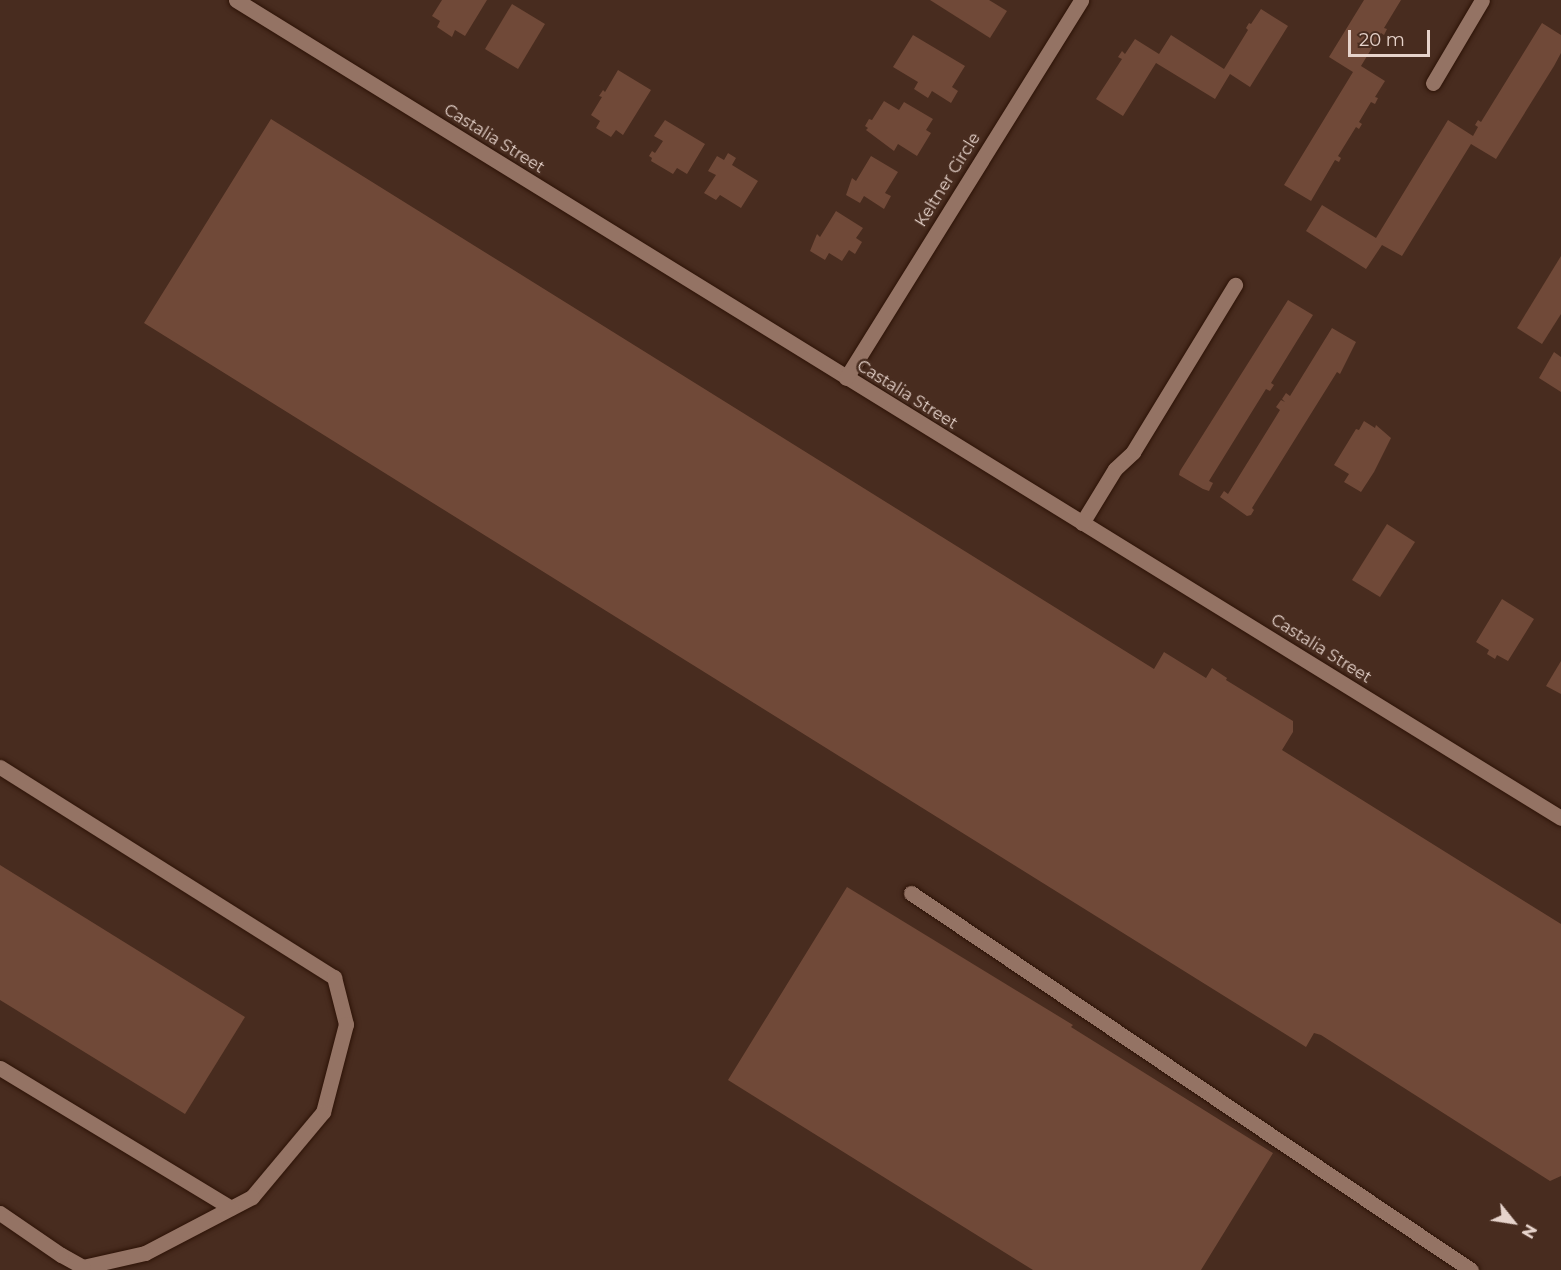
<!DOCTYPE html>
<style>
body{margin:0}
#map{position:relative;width:1561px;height:1270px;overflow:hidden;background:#482c1f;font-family:Montserrat,sans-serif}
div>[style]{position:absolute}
.building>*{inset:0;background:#704938}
.roads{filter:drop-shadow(0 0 2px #2d1307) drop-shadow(0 0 2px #2d1307)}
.minor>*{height:15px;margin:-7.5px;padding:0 7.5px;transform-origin:7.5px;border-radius:7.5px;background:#947364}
span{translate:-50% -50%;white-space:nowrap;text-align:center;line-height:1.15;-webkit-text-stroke:5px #482c1f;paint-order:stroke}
.street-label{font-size:16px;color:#e6d3cb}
.north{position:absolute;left:1483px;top:1192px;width:60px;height:60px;-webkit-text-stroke:4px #482c1f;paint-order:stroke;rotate:120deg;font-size:16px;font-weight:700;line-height:24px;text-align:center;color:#e6d3cb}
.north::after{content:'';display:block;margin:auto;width:21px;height:27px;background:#e6d3cb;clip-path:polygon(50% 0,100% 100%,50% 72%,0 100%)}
.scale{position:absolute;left:1348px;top:30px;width:82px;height:27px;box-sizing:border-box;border:3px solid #e6d3cb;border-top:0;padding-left:8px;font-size:18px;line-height:21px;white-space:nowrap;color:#e6d3cb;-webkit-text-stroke:4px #482c1f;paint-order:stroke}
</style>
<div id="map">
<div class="building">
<i style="clip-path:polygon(442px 0,487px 0,465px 36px,455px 30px,452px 37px,437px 27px,440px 21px,432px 16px)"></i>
<i style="clip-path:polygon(930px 0,989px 0,1007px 11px,990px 38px)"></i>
<i style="clip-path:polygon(1364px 0,1401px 0,1384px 28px,1387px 29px,1384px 35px,1381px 33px,1361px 66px,1385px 81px,1375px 97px,1378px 98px,1375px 104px,1371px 102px,1359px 122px,1362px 124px,1359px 129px,1356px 127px,1338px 156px,1341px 158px,1339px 162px,1335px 160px,1311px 201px,1284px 185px,1353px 72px,1329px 57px)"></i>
<i style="clip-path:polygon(512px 4px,545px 24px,518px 69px,485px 49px)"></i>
<i style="clip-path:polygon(1261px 9px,1288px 26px,1250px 87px,1230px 74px,1215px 99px,1156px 63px,1123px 116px,1096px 99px,1122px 59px,1118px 57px,1122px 51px,1125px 54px,1135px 39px,1159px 54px,1171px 35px,1224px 69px,1248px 30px,1246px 28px,1249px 23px,1251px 24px)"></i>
<i style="clip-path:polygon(1542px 23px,1561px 35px,1561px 53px,1554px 66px,1496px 159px,1471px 144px,1402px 256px,1382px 245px,1366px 269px,1306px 231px,1322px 205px,1376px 238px,1448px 120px,1473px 136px,1478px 127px,1475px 125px,1478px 120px,1481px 122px)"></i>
<i style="clip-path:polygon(913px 35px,965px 66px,952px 87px,958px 91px,951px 103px,932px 91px,928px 98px,914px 89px,918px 82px,893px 67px)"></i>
<i style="clip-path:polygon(618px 70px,651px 90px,623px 135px,616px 130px,611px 137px,596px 128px,600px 121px,591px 115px,602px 97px,599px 96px,603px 90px,605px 92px)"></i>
<i style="clip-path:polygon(884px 101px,899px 110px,904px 102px,933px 119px,926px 130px,931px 133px,917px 156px,898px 144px,894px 151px,866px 130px,868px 128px,865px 126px,869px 119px,872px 120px)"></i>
<i style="clip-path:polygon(271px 119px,1154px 669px,1164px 652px,1206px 678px,1212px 668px,1227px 678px,1226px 680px,1293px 721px,1293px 732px,1282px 750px,1561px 924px,1561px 1176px,1550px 1181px,1321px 1035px,1314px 1033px,1306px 1047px,144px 323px)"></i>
<i style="clip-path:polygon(665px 120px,705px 144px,687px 174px,677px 168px,673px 174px,651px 161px,652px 158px,649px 156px,652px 151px,655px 153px,663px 141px,654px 136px)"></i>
<i style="clip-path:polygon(728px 153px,736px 158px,732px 165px,758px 181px,741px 208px,720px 195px,716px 200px,704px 193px,716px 175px,708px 171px,717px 156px,724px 160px)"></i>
<i style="clip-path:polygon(871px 156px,898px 172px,885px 193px,891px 196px,884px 209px,864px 196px,860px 203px,846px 195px,852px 178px,856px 181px)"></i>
<i style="clip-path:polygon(836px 211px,863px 228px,856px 238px,862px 242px,855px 254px,849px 250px,842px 261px,829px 253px,825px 260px,810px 251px,817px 234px,820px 237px)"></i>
<i style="clip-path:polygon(1561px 256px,1561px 314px,1542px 344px,1517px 328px)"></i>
<i style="clip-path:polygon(1288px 300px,1313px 315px,1271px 383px,1274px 385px,1270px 391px,1266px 389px,1209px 481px,1213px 483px,1209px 491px,1203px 489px,1179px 475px,1180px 471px)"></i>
<i style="clip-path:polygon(1332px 328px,1356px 342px,1340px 374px,1337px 372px,1252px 508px,1254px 510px,1251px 515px,1247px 516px,1220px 497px,1224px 491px,1228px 494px,1280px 410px,1276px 407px,1281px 400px,1285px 402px,1282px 399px,1286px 393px,1290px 396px)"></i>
<i style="clip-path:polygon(1554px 352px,1561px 357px,1561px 392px,1539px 378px)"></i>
<i style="clip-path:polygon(1364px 421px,1375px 428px,1376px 425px,1391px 438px,1374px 472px,1361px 492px,1344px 482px,1349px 474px,1334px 465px,1356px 429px,1359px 430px)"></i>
<i style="clip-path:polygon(1387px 524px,1415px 542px,1380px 597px,1352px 580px)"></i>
<i style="clip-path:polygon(1502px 599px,1534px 619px,1508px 661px,1497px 655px,1495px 659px,1487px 654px,1489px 650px,1476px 642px)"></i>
<i style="clip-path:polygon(1561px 661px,1561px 694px,1546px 686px)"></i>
<i style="clip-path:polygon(0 865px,245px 1017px,185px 1114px,0 1000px)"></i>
<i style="clip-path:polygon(847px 887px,1073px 1025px,1071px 1027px,1273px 1153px,1201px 1270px,1033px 1270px,728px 1080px)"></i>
</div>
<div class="roads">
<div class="minor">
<i style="left:236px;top:0;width:1557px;rotate:31.69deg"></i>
<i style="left:1433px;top:83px;width:96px;rotate:-59.4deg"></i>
<i style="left:846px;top:378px;width:445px;rotate:-58.1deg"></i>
<i style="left:1082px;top:523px;width:63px;rotate:-58.6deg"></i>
<i style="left:1115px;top:469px;width:25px;rotate:-43deg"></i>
<i style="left:1133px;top:452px;width:196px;rotate:-58.6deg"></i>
<i style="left:0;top:767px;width:395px;rotate:32.2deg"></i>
<i style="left:334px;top:977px;width:49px;rotate:75.7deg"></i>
<i style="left:346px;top:1024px;width:91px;rotate:104.6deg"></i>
<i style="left:323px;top:1112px;width:111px;rotate:129.9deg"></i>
<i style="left:252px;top:1197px;width:121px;rotate:152.4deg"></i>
<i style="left:145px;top:1253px;width:64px;rotate:167.3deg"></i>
<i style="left:83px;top:1267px;width:25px;rotate:-151deg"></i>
<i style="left:61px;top:1255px;width:74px;rotate:-145.5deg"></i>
<i style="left:911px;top:893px;width:675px;rotate:33.95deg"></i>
<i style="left:0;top:1068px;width:270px;rotate:31.2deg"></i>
</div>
</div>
<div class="street-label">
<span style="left:494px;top:139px;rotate:32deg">Castalia Street</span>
<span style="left:948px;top:180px;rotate:-58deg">Keltner Circle</span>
<span style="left:907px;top:395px;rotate:32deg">Castalia Street</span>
<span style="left:1321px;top:649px;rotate:32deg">Castalia Street</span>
</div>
<div class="north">N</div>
<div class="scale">20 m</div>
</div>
